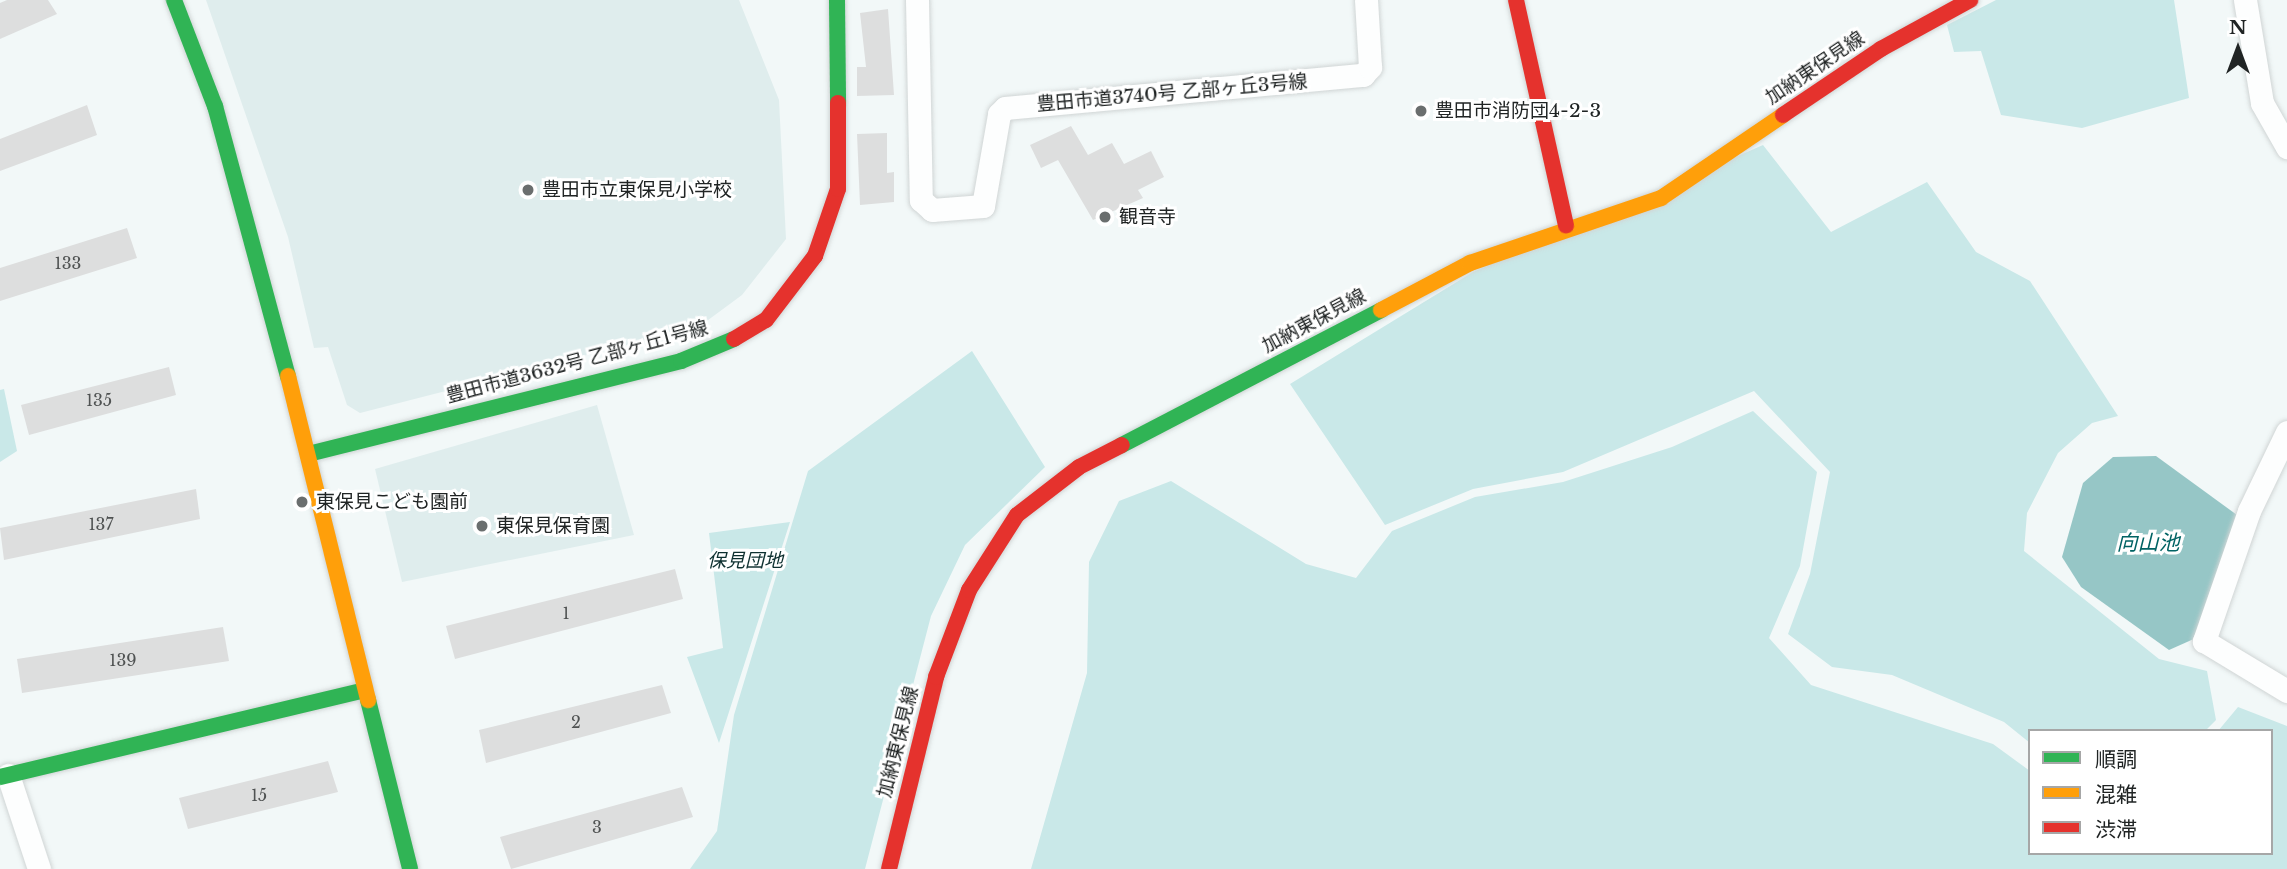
<!DOCTYPE html>
<meta charset="utf-8">
<style>
body{margin:0}
#map{position:relative;width:2287px;height:869px;overflow:hidden;background:#f2f8f8;font-family:"Libre Baskerville","Noto Sans JP",serif}
div>[style]{position:absolute}
.built>*{inset:0;background:#dfeded}
.green>*{inset:0;background:#c9e8e8}
.water>*{inset:0;background:#96c6c6}
.building>*{inset:0;background:#dddede}
.roads{filter:drop-shadow(0 0 2px #d0d5d5) drop-shadow(0 0 2px #d0d5d5)}
.street>*{height:23px;margin:-11.5px;padding:0 11.5px;transform-origin:11.5px;border-radius:11.5px;background:#fdfefe}
.fast>*{height:16px;margin:-8px;padding:0 8px;transform-origin:8px;border-radius:8px;background:#30b455}
.slow>*{height:16px;margin:-8px;padding:0 8px;transform-origin:8px;border-radius:8px;background:#ff9f0a}
.jam>*{height:16px;margin:-8px;padding:0 8px;transform-origin:8px;border-radius:8px;background:#e5322d}
.dots>*{width:19px;height:19px;translate:-50% -50%;box-sizing:border-box;border:4px solid #fff;border-radius:50%}
span{translate:-50% -50%;white-space:nowrap;text-align:center;line-height:1.15;-webkit-text-stroke:6px #fff;paint-order:stroke}
.number-label{font-size:16px;color:#4f5252}
.number-label span{-webkit-text-stroke-width:0}
.street-label{font-size:19px;color:#202424}
.poi-label{font-size:19px;color:#202424}
.left{translate:0 -50%;text-align:left}
.park-label{font-size:19px;color:#0e3030;font-style:italic}
.water-label{font-size:21px;color:#016364;font-style:italic}
.legend{position:absolute;left:2028px;top:729px;width:245px;height:126px;box-sizing:border-box;background:#fff;border:2px solid #a6a7a7;margin:0;padding:9px 12px;list-style:none;font-size:21px;color:#202424}
.legend li{display:flex;align-items:center;gap:14px;height:35px}
.legend b{width:35px;border:2px solid #a6a7a7}
.north{position:absolute;left:2203px;top:14px;width:70px;height:70px;-webkit-text-stroke:5px #fff;paint-order:stroke;rotate:0deg;font-size:19px;font-weight:700;line-height:28px;text-align:center;color:#202424}
.north::after{content:'';display:block;margin:auto;width:24px;height:32px;background:#202424;clip-path:polygon(50% 0,100% 100%,50% 72%,0 100%)}
</style>
<div id="map">
<div class="built">
<i style="clip-path:polygon(206px 0,739px 0,779px 100px,786px 239px,742px 295px,700px 326px,360px 413px,347px 405px,328px 347px,314px 348px,288px 237px)"></i>
<i style="clip-path:polygon(597px 405px,634px 535px,402px 582px,375px 469px)"></i>
</div>
<div class="green">
<i style="clip-path:polygon(1996px 0,2174px 0,2189px 98px,2082px 128px,2001px 115px,1981px 51px,1954px 52px,1947px 25px)"></i>
<i style="clip-path:polygon(1763px 145px,1831px 232px,1927px 182px,1976px 252px,2030px 281px,2118px 416px,2092px 423px,2058px 453px,2027px 513px,2024px 551px,2159px 659px,2207px 671px,2216px 720px,2205px 731px,2030px 731px,2030px 743px,2004px 722px,1892px 675px,1832px 667px,1788px 634px,1810px 574px,1830px 472px,1754px 391px,1563px 472px,1473px 489px,1385px 525px,1290px 384px,1473px 272px)"></i>
<i style="clip-path:polygon(972px 351px,1045px 467px,965px 545px,931px 616px,865px 869px,690px 869px,717px 831px,734px 715px,808px 471px)"></i>
<i style="clip-path:polygon(4px 389px,17px 451px,0 462px,0 390px)"></i>
<i style="clip-path:polygon(1753px 411px,1817px 472px,1800px 566px,1769px 638px,1811px 685px,1993px 744px,2030px 771px,2030px 853px,2271px 853px,2271px 731px,2218px 731px,2238px 707px,2287px 726px,2287px 869px,1031px 869px,1087px 673px,1089px 562px,1119px 501px,1171px 481px,1306px 564px,1356px 578px,1392px 531px,1475px 497px,1563px 482px,1672px 447px)"></i>
<i style="clip-path:polygon(790px 522px,719px 743px,687px 657px,723px 648px,709px 533px)"></i>
</div>
<div class="water">
<i style="clip-path:polygon(2156px 456px,2237px 515px,2196px 638px,2169px 650px,2081px 587px,2062px 557px,2083px 483px,2113px 457px)"></i>
</div>
<div class="building">
<i style="clip-path:polygon(7px 0,48px 0,57px 14px,0 39px,0 3px)"></i>
<i style="clip-path:polygon(888px 9px,894px 95px,857px 96px,857px 67px,866px 67px,860px 13px)"></i>
<i style="clip-path:polygon(87px 105px,97px 135px,0 171px,0 139px)"></i>
<i style="clip-path:polygon(1071px 126px,1088px 155px,1112px 143px,1124px 164px,1151px 151px,1164px 177px,1138px 190px,1143px 198px,1093px 220px,1058px 160px,1041px 168px,1030px 145px)"></i>
<i style="clip-path:polygon(887px 133px,887px 173px,894px 172px,894px 202px,860px 205px,857px 134px)"></i>
<i style="clip-path:polygon(127px 228px,137px 258px,0 301px,0 268px)"></i>
<i style="clip-path:polygon(169px 367px,176px 395px,29px 435px,21px 405px)"></i>
<i style="clip-path:polygon(196px 489px,200px 519px,4px 560px,0 528px)"></i>
<i style="clip-path:polygon(675px 569px,683px 599px,455px 659px,446px 626px)"></i>
<i style="clip-path:polygon(223px 627px,229px 661px,22px 693px,17px 659px)"></i>
<i style="clip-path:polygon(662px 685px,671px 713px,486px 763px,479px 730px)"></i>
<i style="clip-path:polygon(328px 761px,338px 792px,188px 829px,179px 798px)"></i>
<i style="clip-path:polygon(682px 787px,693px 817px,511px 869px,500px 837px)"></i>
</div>
<div class="roads">
<div class="street">
<i style="left:917px;top:0;width:200px;rotate:88.9deg"></i>
<i style="left:921px;top:200px;width:15px;rotate:42deg"></i>
<i style="left:932px;top:210px;width:51px;rotate:-4.5deg"></i>
<i style="left:983px;top:206px;width:93px;rotate:-80.1deg"></i>
<i style="left:999px;top:114px;width:8px;rotate:-45deg"></i>
<i style="left:1005px;top:108px;width:360px;rotate:-5.3deg"></i>
<i style="left:1363px;top:75px;width:11px;rotate:-49deg"></i>
<i style="left:1370px;top:67px;width:67px;rotate:-93.4deg"></i>
<i style="left:2245px;top:0;width:104px;rotate:80.6deg"></i>
<i style="left:2262px;top:103px;width:51px;rotate:60.4deg"></i>
<i style="left:2287px;top:432px;width:88px;rotate:115.7deg"></i>
<i style="left:2249px;top:511px;width:138px;rotate:109.1deg"></i>
<i style="left:2204px;top:641px;width:97px;rotate:31.1deg"></i>
<i style="left:8px;top:775px;width:99px;rotate:71.7deg"></i>
</div>
<div class="fast">
<i style="left:174px;top:0;width:114px;rotate:68.9deg"></i>
<i style="left:215px;top:106px;width:280px;rotate:74.9deg"></i>
<i style="left:837px;top:0;width:103px;rotate:89.4deg"></i>
<i style="left:1122px;top:445px;width:292px;rotate:-27.5deg"></i>
<i style="left:308px;top:454px;width:384px;rotate:-14deg"></i>
<i style="left:681px;top:361px;width:57px;rotate:-22.5deg"></i>
<i style="left:368px;top:700px;width:174px;rotate:76deg"></i>
<i style="left:0;top:777px;width:375px;rotate:-13.4deg"></i>
</div>
<div class="slow">
<i style="left:1381px;top:310px;width:101px;rotate:-27.8deg"></i>
<i style="left:1470px;top:263px;width:202px;rotate:-18.8deg"></i>
<i style="left:1661px;top:198px;width:148px;rotate:-34.2deg"></i>
<i style="left:288px;top:376px;width:334px;rotate:76.1deg"></i>
</div>
<div class="jam">
<i style="left:1516px;top:0;width:231px;rotate:77.5deg"></i>
<i style="left:1783px;top:115px;width:118px;rotate:-34deg"></i>
<i style="left:1881px;top:49px;width:102px;rotate:-28.8deg"></i>
<i style="left:734px;top:339px;width:37px;rotate:-31deg"></i>
<i style="left:766px;top:320px;width:81px;rotate:-52.6deg"></i>
<i style="left:815px;top:256px;width:71px;rotate:-71.1deg"></i>
<i style="left:838px;top:189px;width:86px;rotate:-90deg"></i>
<i style="left:889px;top:869px;width:198px;rotate:-76.2deg"></i>
<i style="left:936px;top:677px;width:93px;rotate:-69.2deg"></i>
<i style="left:969px;top:590px;width:89px;rotate:-57.4deg"></i>
<i style="left:1017px;top:515px;width:78px;rotate:-37.7deg"></i>
<i style="left:1079px;top:467px;width:48px;rotate:-27.1deg"></i>
</div>
</div>
<div class="dots">
<i style="left:1421px;top:111px;background:#6a6e6e"></i>
<i style="left:528px;top:190px;background:#6a6e6e"></i>
<i style="left:1105px;top:217px;background:#6a6e6e"></i>
<i style="left:302px;top:502px;background:#6a6e6e"></i>
<i style="left:482px;top:526px;background:#6a6e6e"></i>
</div>
<div class="number-label">
<span style="left:68px;top:263px">133</span>
<span style="left:99px;top:400px">135</span>
<span style="left:101px;top:524px">137</span>
<span style="left:566px;top:613px">1</span>
<span style="left:123px;top:660px">139</span>
<span style="left:576px;top:722px">2</span>
<span style="left:259px;top:795px">15</span>
<span style="left:597px;top:827px">3</span>
</div>
<div class="street-label">
<span style="left:1815px;top:68px;rotate:-34deg">加納東保見線</span>
<span style="left:1172px;top:93px;rotate:-5deg">豊田市道3740号 乙部ヶ丘3号線</span>
<span style="left:1314px;top:321px;rotate:-28deg">加納東保見線</span>
<span style="left:577px;top:362px;rotate:-15deg">豊田市道3632号 乙部ヶ丘1号線</span>
<span style="left:898px;top:742px;rotate:-76deg">加納東保見線</span>
</div>
<div class="poi-label">
<span class="left" style="left:1435px;top:111px">豊田市消防団4-2-3</span>
<span class="left" style="left:542px;top:190px">豊田市立東保見小学校</span>
<span class="left" style="left:1119px;top:217px">観音寺</span>
<span class="left" style="left:316px;top:502px">東保見こども園前</span>
<span class="left" style="left:496px;top:526px">東保見保育園</span>
</div>
<div class="park-label">
<span style="left:745px;top:561px">保見団地</span>
</div>
<div class="water-label">
<span style="left:2148px;top:543px">向山池</span>
</div>
<ul class="legend">
<li><b style="height:9px;background:#30b455"></b>順調</li>
<li><b style="height:9px;background:#ff9f0a"></b>混雑</li>
<li><b style="height:9px;background:#e5322d"></b>渋滞</li>
</ul>
<div class="north">N</div>
</div>
